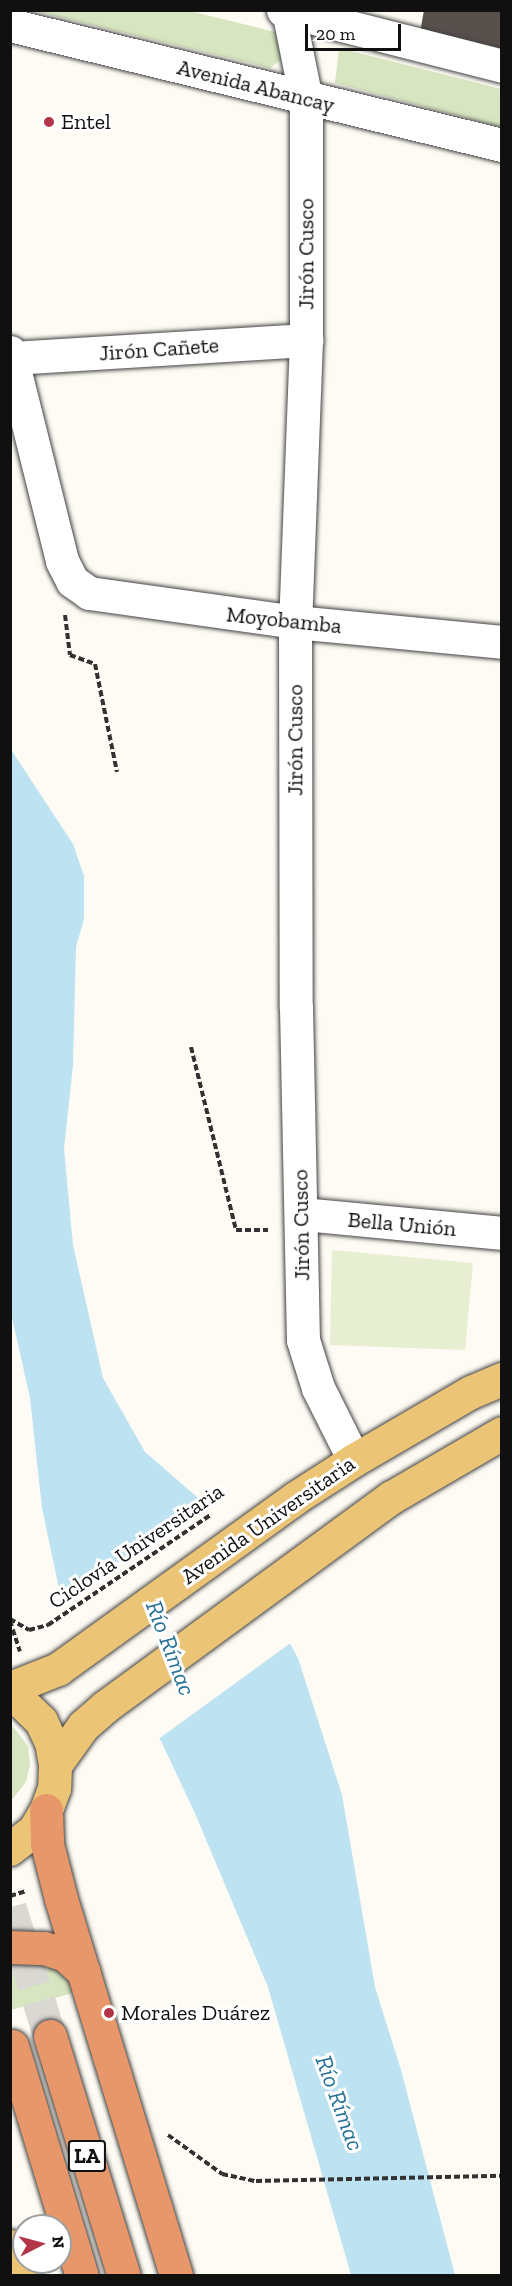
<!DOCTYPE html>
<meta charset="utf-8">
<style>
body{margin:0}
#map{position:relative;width:512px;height:2286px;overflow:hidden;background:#fefbf4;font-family:"Zilla Slab",serif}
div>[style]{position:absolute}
.green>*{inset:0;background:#d7e6c0}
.pitch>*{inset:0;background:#e7eed1}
.water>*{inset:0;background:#bde2f1}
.pier>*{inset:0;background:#fefbf4}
.building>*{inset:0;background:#58504d}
.highway-tunnel>*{height:33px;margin-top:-16.5px;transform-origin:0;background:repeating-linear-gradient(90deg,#dad8d2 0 33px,transparent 0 49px)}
.path>*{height:4px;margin-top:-2px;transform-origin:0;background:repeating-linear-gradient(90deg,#323232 0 6px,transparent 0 9px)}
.roads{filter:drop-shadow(0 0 2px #434343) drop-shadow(0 0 2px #434343)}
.minor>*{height:33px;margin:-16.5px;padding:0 16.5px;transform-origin:16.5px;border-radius:16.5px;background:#fff}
.major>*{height:33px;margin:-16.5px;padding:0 16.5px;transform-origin:16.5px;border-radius:16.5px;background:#ebc476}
.highway>*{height:33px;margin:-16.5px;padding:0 16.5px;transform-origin:16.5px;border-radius:16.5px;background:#e79769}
.dots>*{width:16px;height:16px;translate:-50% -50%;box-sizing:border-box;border:3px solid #fff;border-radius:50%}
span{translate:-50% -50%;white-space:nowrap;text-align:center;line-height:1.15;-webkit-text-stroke:6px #fff;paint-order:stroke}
.shield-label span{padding:2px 4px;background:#fff;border:2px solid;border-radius:4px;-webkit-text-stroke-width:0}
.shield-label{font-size:21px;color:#101010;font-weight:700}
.street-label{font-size:22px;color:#101010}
.poi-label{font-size:22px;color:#101010}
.left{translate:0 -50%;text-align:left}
.water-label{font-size:24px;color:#247097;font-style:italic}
.frame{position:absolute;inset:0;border:12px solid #101010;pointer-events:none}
.north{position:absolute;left:12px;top:2214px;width:60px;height:60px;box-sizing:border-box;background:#fff;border:2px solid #9f9f9f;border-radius:50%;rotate:84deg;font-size:16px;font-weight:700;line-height:24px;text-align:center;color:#101010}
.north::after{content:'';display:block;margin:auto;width:21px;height:27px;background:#b43447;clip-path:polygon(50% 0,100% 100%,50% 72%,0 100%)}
.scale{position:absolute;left:305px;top:24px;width:96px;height:27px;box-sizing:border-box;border:3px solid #101010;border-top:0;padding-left:8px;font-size:18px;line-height:21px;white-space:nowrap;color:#101010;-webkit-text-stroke:4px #fff;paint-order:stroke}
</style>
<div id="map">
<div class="green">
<i style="clip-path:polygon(34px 11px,190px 11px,283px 34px,286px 56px,270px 68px)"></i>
<i style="clip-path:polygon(339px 48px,501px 89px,501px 127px,335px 83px)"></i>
<i style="clip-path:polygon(11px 1724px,28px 1746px,30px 1765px,26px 1782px,11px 1801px)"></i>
<i style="clip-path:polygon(43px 1959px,67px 1974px,73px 1993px,11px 2010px,11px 1965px)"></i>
</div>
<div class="pitch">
<i style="clip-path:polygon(332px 1250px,473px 1263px,465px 1350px,330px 1345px)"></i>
</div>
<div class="water">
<i style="clip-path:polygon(10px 748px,73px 844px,84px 876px,84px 919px,76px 947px,73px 1065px,64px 1149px,73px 1245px,103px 1378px,145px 1452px,219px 1516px,298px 1658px,342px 1795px,375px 1987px,401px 2070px,455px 2275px,351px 2275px,268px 1987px,194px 1811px,161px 1741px,62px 1603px,42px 1508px,30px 1398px,11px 1313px)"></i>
</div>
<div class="pier">
<i style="clip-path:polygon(204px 1500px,221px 1515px,292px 1642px,157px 1740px,59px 1605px)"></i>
</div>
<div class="building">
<i style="clip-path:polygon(424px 10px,502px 10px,502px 52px,420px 33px)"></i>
</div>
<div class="highway-tunnel">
<i style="left:10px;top:1907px;width:135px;rotate:72.8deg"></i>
</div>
<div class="path">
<i style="left:65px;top:615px;width:40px;rotate:82.9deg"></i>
<i style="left:70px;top:655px;width:27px;rotate:20deg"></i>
<i style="left:95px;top:664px;width:110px;rotate:78.5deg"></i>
<i style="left:191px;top:1047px;width:188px;rotate:76.2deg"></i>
<i style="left:236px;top:1230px;width:32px"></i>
<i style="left:10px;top:1619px;width:22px;rotate:30deg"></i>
<i style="left:29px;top:1630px;width:20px;rotate:-15deg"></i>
<i style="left:48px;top:1625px;width:198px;rotate:-34.1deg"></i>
<i style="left:10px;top:1621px;width:32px;rotate:72deg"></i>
<i style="left:10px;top:1896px;width:17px;rotate:-17deg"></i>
<i style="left:168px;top:2135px;width:67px;rotate:35.8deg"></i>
<i style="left:222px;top:2174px;width:35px;rotate:12deg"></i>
<i style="left:256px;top:2181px;width:246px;rotate:-1.2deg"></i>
</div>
<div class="roads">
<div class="minor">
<i style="left:283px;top:10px;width:226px;rotate:14.3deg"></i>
<i style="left:288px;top:10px;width:91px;rotate:78.6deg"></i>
<i style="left:306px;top:99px;width:241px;rotate:90deg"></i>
<i style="left:306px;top:340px;width:282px;rotate:92.2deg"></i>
<i style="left:295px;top:622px;width:385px;rotate:89.9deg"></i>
<i style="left:296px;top:1007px;width:333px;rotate:88.8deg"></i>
<i style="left:303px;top:1340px;width:50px;rotate:72.6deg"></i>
<i style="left:318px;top:1388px;width:80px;rotate:63.4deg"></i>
<i style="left:10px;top:25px;width:506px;rotate:13.71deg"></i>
<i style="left:10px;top:352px;width:215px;rotate:76deg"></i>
<i style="left:62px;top:561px;width:22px;rotate:63deg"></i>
<i style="left:72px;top:581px;width:21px;rotate:35deg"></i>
<i style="left:89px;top:593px;width:208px;rotate:8deg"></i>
<i style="left:295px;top:622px;width:208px;rotate:5.5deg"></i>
<i style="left:12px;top:358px;width:295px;rotate:-3.5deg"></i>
<i style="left:302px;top:1214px;width:201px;rotate:5.4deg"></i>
</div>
<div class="major">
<i style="left:10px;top:1688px;width:52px;rotate:-21.6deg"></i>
<i style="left:58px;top:1669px;width:292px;rotate:-35.8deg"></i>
<i style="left:295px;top:1498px;width:70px;rotate:-32.8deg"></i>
<i style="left:354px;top:1460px;width:135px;rotate:-30.2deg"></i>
<i style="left:471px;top:1392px;width:34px;rotate:-23deg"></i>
<i style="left:10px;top:1691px;width:43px;rotate:44.1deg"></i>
<i style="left:41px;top:1721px;width:23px;rotate:65deg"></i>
<i style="left:51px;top:1742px;width:23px;rotate:80deg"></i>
<i style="left:55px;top:1765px;width:23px;rotate:92deg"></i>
<i style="left:54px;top:1788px;width:23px;rotate:110deg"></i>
<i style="left:46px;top:1810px;width:23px;rotate:121deg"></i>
<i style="left:34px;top:1830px;width:31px;rotate:142deg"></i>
<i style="left:55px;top:1765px;width:48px;rotate:-54.3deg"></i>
<i style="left:83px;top:1726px;width:30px;rotate:-41deg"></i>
<i style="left:106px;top:1706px;width:354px;rotate:-36.2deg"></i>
<i style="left:392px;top:1497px;width:127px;rotate:-30.2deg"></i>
<i style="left:10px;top:2246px;width:32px;rotate:72deg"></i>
</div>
<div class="highway">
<i style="left:46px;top:1810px;width:34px;rotate:88deg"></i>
<i style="left:47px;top:1844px;width:57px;rotate:75.7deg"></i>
<i style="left:61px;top:1899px;width:394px;rotate:73deg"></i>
<i style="left:10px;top:1947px;width:34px;rotate:2deg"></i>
<i style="left:44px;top:1948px;width:22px;rotate:18deg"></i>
<i style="left:65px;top:1955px;width:25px;rotate:42deg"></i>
<i style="left:50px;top:2036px;width:251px;rotate:72.9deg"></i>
<i style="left:12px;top:2046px;width:240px;rotate:73.1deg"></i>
</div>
</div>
<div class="dots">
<i style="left:49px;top:122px;background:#b43447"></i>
<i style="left:109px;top:2013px;background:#b43447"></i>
</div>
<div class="shield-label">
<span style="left:87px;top:2156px">LA</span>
</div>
<div class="street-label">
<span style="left:256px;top:86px;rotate:14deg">Avenida Abancay</span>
<span style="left:306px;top:254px;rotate:-90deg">Jirón Cusco</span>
<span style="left:159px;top:349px;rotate:-4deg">Jirón Cañete</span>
<span style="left:284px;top:620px;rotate:6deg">Moyobamba</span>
<span style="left:295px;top:740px;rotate:-90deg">Jirón Cusco</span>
<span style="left:402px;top:1224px;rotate:5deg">Bella Unión</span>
<span style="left:301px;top:1225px;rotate:-91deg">Jirón Cusco</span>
<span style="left:268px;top:1520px;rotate:-35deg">Avenida Universitaria</span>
<span style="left:136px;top:1546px;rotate:-34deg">Ciclovía Universitaria</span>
</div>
<div class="poi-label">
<span class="left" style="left:61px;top:122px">Entel</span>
<span class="left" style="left:121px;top:2013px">Morales Duárez</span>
</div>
<div class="water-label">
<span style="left:171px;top:1648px;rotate:69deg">Río Rímac</span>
<span style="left:340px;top:2103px;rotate:70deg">Río Rímac</span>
</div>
<div class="frame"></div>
<div class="north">N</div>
<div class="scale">20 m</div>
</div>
